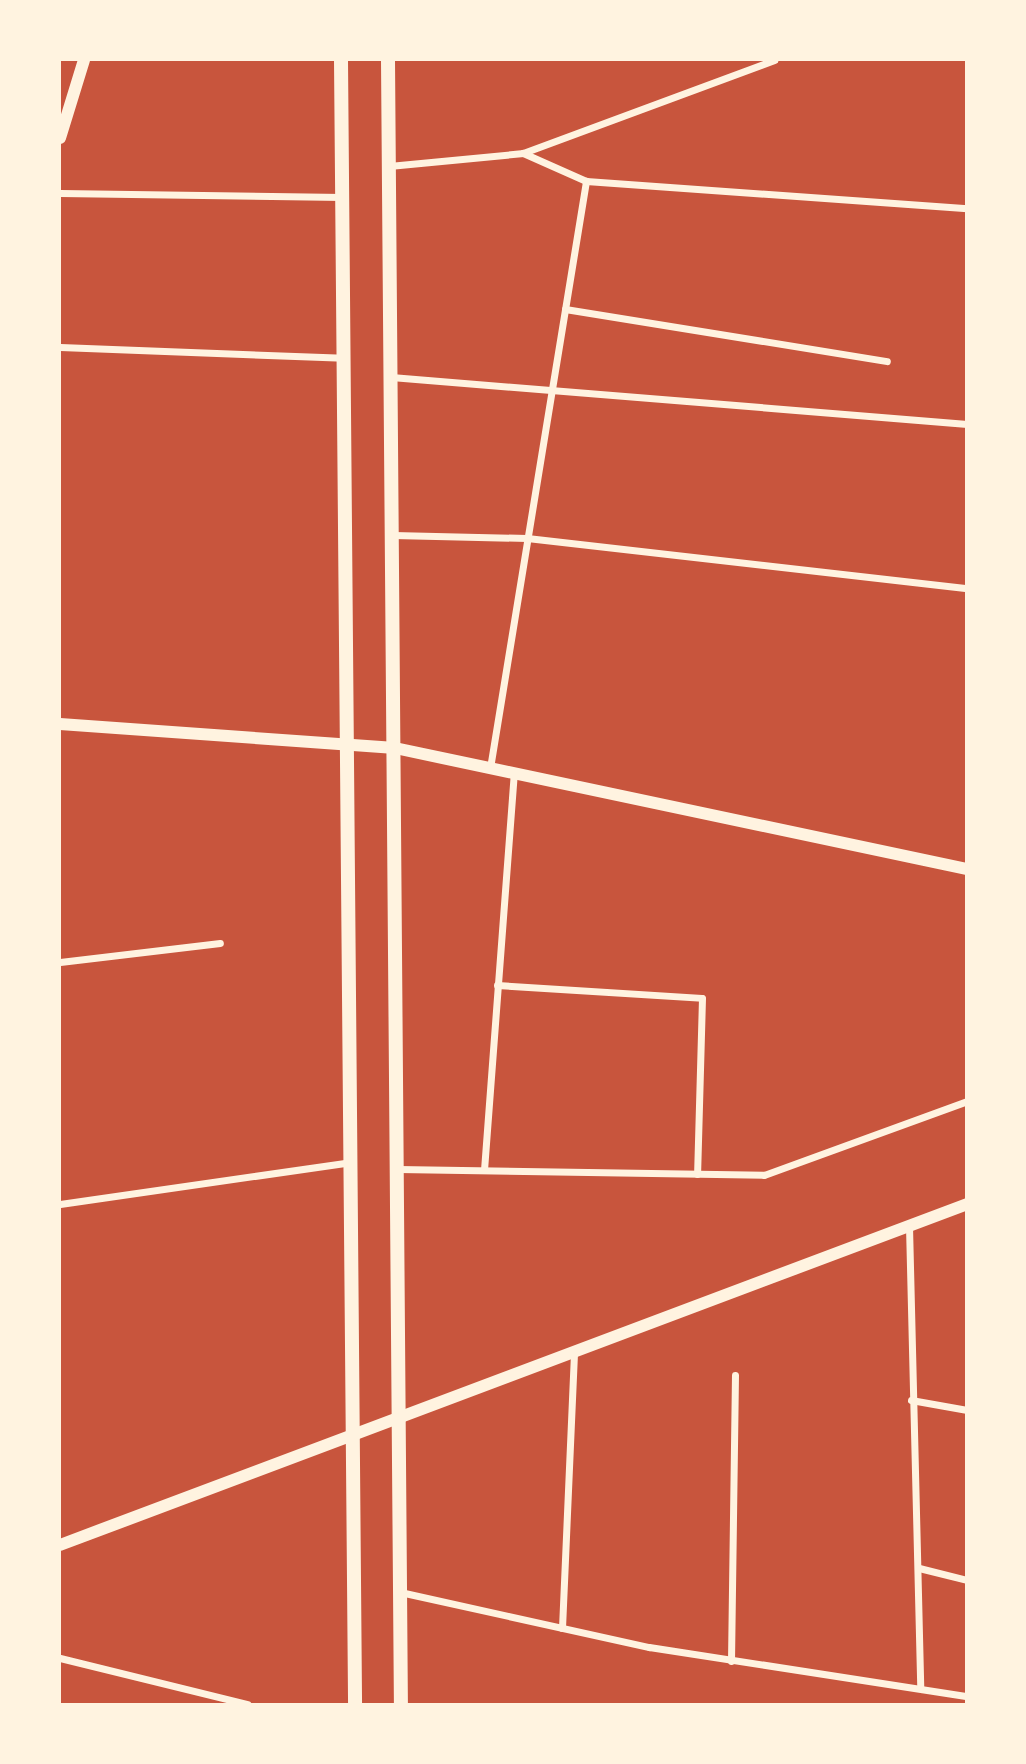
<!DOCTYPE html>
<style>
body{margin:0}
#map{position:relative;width:1026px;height:1764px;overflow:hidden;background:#c8553d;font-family:"Sofia Sans Condensed",sans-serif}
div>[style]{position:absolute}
.minor>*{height:7px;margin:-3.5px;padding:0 3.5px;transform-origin:3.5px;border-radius:3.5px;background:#fff3e0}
.tertiary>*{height:12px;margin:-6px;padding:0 6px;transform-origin:6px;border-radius:6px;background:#fff3e0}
.secondary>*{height:14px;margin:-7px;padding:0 7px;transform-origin:7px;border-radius:7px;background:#fff3e0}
span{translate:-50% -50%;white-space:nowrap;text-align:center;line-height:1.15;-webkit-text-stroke:7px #fff3e0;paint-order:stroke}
.frame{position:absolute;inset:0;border:61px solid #fff3e0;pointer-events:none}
</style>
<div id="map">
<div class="minor">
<i style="left:523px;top:153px;width:268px;rotate:-20.3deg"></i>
<i style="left:389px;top:166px;width:135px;rotate:-5.5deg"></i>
<i style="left:523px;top:153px;width:69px;rotate:24deg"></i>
<i style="left:586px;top:181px;width:382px;rotate:4.1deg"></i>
<i style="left:60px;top:193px;width:282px;rotate:0.8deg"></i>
<i style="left:565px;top:309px;width:326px;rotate:9.2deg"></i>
<i style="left:60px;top:347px;width:283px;rotate:2.2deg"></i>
<i style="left:391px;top:377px;width:578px;rotate:4.66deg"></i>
<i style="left:393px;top:535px;width:134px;rotate:1.3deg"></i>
<i style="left:527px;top:538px;width:443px;rotate:6.5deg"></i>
<i style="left:490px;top:768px;width:595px;rotate:-80.71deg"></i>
<i style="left:60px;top:962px;width:161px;rotate:-6.8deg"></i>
<i style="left:497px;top:985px;width:205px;rotate:3.6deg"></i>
<i style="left:702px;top:998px;width:176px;rotate:91.6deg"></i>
<i style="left:398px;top:1169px;width:366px;rotate:0.9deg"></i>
<i style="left:764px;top:1175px;width:216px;rotate:-20deg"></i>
<i style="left:484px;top:1170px;width:398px;rotate:-85.7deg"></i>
<i style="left:60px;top:1204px;width:293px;rotate:-8.2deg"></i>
<i style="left:909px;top:1226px;width:461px;rotate:88.6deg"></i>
<i style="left:911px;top:1400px;width:57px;rotate:10.1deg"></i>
<i style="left:919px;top:1568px;width:49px;rotate:14deg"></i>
<i style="left:400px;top:1592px;width:255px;rotate:12.5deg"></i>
<i style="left:649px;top:1647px;width:322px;rotate:8.8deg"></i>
<i style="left:562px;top:1628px;width:278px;rotate:-87.5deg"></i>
<i style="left:60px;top:1658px;width:193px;rotate:13.8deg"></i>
<i style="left:731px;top:1661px;width:286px;rotate:-89.2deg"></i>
</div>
<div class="tertiary">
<i style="left:60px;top:138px;width:82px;rotate:-72.9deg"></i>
<i style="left:60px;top:724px;width:336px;rotate:4.1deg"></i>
<i style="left:395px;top:748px;width:585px;rotate:11.94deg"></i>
<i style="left:60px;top:1545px;width:969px;rotate:-20.6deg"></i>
</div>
<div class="secondary">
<i style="left:341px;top:60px;width:1644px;rotate:89.51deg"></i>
<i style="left:388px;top:60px;width:1644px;rotate:89.55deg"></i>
</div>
<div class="frame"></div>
</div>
